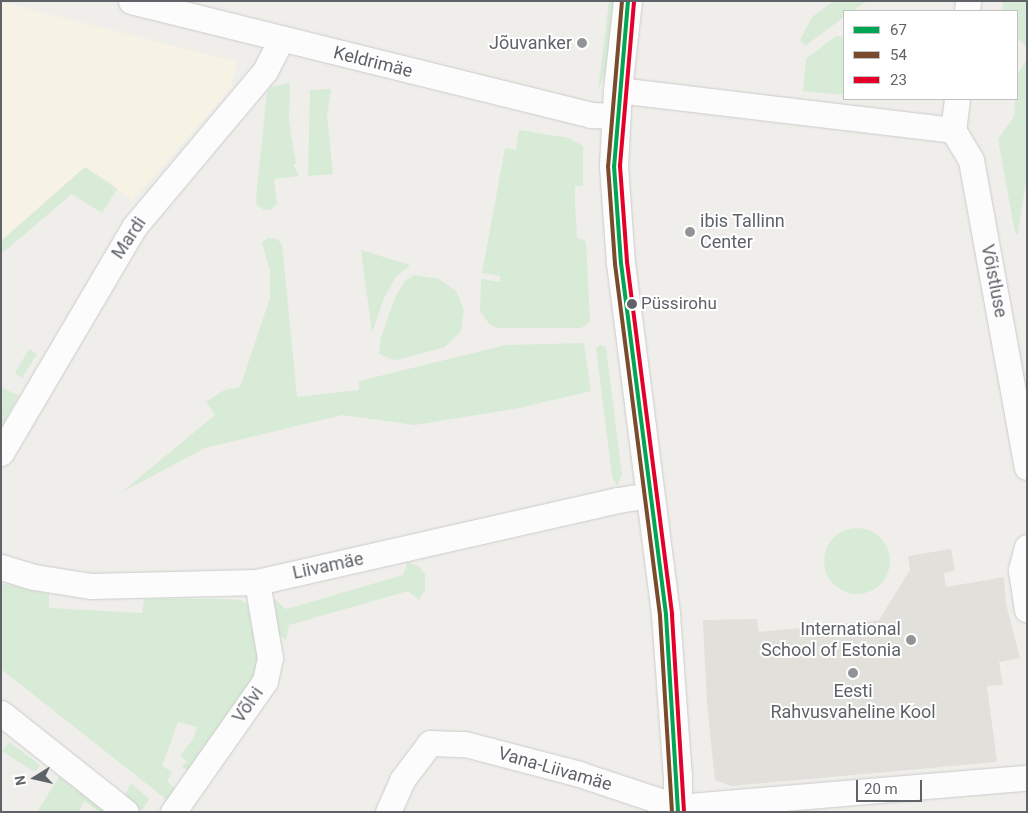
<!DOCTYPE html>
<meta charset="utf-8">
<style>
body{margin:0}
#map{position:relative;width:1028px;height:813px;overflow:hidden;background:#efeeea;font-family:Roboto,sans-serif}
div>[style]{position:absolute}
.commercial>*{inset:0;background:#f7f3e4}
.education>*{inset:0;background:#e2e0da}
.green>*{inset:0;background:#d8ebd6}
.round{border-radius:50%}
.roads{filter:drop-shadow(0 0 1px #cbcccc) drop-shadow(0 0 1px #cbcccc)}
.street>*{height:25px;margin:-12.5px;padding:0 12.5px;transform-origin:12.5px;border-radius:12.5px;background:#fdfcfc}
.secondary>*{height:28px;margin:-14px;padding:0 14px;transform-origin:14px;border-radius:14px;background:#fdfcfc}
.bus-1>*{height:4px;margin:-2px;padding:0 2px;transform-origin:2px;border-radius:2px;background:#00a651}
.bus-2>*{height:4px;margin:-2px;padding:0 2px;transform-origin:2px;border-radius:2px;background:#7a4b2a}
.bus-3>*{height:4px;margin:-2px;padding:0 2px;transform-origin:2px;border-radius:2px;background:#e4002b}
.dots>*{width:14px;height:14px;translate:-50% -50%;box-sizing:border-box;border:2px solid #fff;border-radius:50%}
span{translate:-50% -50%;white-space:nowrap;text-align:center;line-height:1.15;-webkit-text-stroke:4px #fff;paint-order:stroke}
.bus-label{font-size:17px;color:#5f6368}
.left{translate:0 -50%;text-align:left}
.poi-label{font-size:18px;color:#5f6368}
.right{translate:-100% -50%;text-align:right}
.street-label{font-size:18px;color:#5f6368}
.frame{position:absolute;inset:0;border:2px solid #5f6368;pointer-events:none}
.legend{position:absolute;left:843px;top:10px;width:175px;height:90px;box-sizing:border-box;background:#fff;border:1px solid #bfc1c3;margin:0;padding:6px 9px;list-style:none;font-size:15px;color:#5f6368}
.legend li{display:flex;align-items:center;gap:10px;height:25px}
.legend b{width:25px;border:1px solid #bfc1c3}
.north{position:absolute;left:10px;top:753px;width:50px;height:50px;-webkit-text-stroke:4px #fff;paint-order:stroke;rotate:260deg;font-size:14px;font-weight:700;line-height:20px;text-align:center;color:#5f6368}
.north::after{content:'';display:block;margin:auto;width:18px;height:22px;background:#5f6368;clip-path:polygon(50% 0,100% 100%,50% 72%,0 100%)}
.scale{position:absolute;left:856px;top:780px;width:66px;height:22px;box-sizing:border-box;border:2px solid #5f6368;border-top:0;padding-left:6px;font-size:15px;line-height:18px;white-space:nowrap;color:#5f6368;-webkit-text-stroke:4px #fff;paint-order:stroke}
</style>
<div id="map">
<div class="commercial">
<i style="clip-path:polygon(1px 2px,238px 62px,230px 89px,132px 201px,111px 183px,85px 167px,1px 241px)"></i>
</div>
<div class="education">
<i style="clip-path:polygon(951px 549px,955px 571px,944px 573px,946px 587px,1004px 577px,1006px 604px,1020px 658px,999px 662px,1003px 685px,987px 686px,997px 762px,731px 786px,715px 780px,707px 703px,703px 620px,757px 619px,759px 632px,879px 620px,910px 570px,908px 556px)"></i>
</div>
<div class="green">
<i style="clip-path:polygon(609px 1px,614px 1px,606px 72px,598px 90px)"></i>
<i style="clip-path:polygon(834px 1px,866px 1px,853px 11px,844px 11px,844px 17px,805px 46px,800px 40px,812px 17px)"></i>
<i style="clip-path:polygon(1003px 1px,1027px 1px,1027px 47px,1017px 38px,1017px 11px,1003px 11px)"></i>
<i style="clip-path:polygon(836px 36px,844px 37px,844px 95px,803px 91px,806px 59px)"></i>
<i style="clip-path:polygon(1027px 59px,1027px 174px,1018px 234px,1015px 233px,998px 139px,1014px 117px,1017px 75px)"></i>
<i style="clip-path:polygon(290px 83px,289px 121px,296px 164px,293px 164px,299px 176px,274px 179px,277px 203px,272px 209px,264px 210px,257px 205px,256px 198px,267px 92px,271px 87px)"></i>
<i style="clip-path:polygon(331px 89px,327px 116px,333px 174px,308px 176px,310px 90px)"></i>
<i style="clip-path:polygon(519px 130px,569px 138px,583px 146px,583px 186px,575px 186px,575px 202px,577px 238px,586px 241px,590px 322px,581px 328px,498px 328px,490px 325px,480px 311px,481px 279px,500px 282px,500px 276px,482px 273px,505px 148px,516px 150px)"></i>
<i style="clip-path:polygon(85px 167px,117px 189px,102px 213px,72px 194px,1px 254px,1px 241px)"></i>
<i style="clip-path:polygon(267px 238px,277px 239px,282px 244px,297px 397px,359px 390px,359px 381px,506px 345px,584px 343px,591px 391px,519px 408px,415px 425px,342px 415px,205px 448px,122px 492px,215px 415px,206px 402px,224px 390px,240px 387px,270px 298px,270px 271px,262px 243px)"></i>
<i style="clip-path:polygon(361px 250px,410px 265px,396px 277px,384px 298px,372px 333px)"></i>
<i style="clip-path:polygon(414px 275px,439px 279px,456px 291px,464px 310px,461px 331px,445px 347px,397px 360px,390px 359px,379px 354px,381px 337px,395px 298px,405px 281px)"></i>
<i style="clip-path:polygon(600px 345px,606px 347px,622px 475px,617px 486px,612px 476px,596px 348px)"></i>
<i style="clip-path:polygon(29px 349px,37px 354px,22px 378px,15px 373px)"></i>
<i style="clip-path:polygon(1px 387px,19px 396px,1px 427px)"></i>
<i class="round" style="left:824px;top:528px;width:66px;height:66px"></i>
<i style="clip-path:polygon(408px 562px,418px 566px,425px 574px,425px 590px,419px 600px,408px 591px,289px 625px,286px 640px,274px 632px,270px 608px,275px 599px,285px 609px,290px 608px,403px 575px)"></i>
<i style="clip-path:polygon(1px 583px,49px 594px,49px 608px,142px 613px,144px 599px,225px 599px,241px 600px,247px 604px,260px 667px,188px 771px,182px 767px,187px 761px,180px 756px,193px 739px,197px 727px,178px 722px,162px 766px,172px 772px,167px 782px,175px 788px,167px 800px,1px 669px)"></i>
<i style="clip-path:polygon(9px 742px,40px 765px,37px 770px,33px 771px,2px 751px)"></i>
<i style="clip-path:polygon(61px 774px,110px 812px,99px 812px,85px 801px,78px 812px,37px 812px)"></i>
<i style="clip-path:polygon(131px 783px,149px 799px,142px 811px,124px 797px)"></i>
</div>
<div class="roads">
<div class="street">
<i style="left:131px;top:1px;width:474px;rotate:13.9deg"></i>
<i style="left:591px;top:115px;width:25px;rotate:2deg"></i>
<i style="left:967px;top:11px;width:10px;rotate:-84deg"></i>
<i style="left:618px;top:90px;width:337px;rotate:6.8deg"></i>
<i style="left:957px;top:99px;width:31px;rotate:97deg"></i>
<i style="left:953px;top:130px;width:35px;rotate:59deg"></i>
<i style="left:971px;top:160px;width:312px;rotate:79.7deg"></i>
<i style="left:1px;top:453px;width:262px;rotate:-59.5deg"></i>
<i style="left:134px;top:227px;width:204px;rotate:-50deg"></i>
<i style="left:265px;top:71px;width:35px;rotate:-63deg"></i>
<i style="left:1027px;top:547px;width:24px;rotate:105deg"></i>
<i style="left:1021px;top:570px;width:40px;rotate:81.5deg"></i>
<i style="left:1px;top:567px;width:34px;rotate:17deg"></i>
<i style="left:34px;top:577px;width:58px;rotate:9deg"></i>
<i style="left:91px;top:586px;width:166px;rotate:-1.4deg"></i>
<i style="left:257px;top:582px;width:370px;rotate:-12.8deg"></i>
<i style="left:618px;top:500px;width:32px;rotate:-9deg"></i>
<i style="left:1px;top:713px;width:159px;rotate:38.4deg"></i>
<i style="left:173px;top:812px;width:160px;rotate:-54.9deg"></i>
<i style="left:265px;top:681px;width:24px;rotate:-78deg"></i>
<i style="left:270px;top:658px;width:77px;rotate:-99.7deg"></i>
<i style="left:388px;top:812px;width:35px;rotate:-66deg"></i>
<i style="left:402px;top:780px;width:46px;rotate:-52.9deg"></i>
<i style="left:430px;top:743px;width:35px;rotate:2deg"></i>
<i style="left:465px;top:744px;width:118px;rotate:14.7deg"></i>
<i style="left:579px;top:774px;width:104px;rotate:18.4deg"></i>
<i style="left:678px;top:807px;width:350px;rotate:-4.8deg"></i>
</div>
<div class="secondary">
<i style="left:628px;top:1px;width:90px;rotate:96.4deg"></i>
<i style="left:618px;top:90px;width:76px;rotate:93deg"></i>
<i style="left:614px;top:166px;width:97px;rotate:85.9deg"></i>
<i style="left:621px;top:263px;width:355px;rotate:82.7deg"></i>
<i style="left:666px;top:615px;width:162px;rotate:85.8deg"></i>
<i style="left:678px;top:777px;width:35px;rotate:90deg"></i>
</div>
</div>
<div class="bus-1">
<i style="left:628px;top:1px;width:166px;rotate:94.8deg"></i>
<i style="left:614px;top:166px;width:97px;rotate:85.9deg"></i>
<i style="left:621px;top:263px;width:355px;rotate:82.7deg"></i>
<i style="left:666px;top:615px;width:197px;rotate:86.5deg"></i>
</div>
<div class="bus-2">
<i style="left:622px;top:1px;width:166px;rotate:94.8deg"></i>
<i style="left:608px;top:166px;width:98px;rotate:85.9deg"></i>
<i style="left:615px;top:264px;width:355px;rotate:82.7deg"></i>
<i style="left:660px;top:616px;width:196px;rotate:86.5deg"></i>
</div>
<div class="bus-3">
<i style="left:634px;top:2px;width:165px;rotate:94.9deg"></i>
<i style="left:620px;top:166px;width:96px;rotate:85.8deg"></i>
<i style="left:627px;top:262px;width:356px;rotate:82.7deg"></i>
<i style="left:672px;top:615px;width:197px;rotate:86.5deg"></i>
</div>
<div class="dots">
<i style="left:582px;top:43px;background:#919496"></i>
<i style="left:690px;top:232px;background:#919496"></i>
<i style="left:632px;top:304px;background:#5f6368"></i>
<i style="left:911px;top:640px;background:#919496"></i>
<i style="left:853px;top:673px;background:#919496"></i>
</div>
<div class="bus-label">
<span class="left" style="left:641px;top:304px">Püssirohu</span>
</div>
<div class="poi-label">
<span class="right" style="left:572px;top:43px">Jõuvanker</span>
<span class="left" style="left:700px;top:232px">ibis Tallinn<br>Center</span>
<span class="right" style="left:901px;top:640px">International<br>School of Estonia</span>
<span style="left:853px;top:702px">Eesti<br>Rahvusvaheline Kool</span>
</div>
<div class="street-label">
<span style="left:373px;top:62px;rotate:14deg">Keldrimäe</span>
<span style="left:129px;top:238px;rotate:-56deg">Mardi</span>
<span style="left:994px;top:281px;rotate:79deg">Võistluse</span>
<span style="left:328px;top:566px;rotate:-12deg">Liivamäe</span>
<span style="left:248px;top:705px;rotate:-55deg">Võlvi</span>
<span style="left:555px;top:769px;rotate:16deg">Vana-Liivamäe</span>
</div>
<div class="frame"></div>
<ul class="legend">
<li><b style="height:6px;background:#00a651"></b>67</li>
<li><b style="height:6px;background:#7a4b2a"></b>54</li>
<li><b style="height:6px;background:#e4002b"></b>23</li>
</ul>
<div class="north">N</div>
<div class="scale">20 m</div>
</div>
